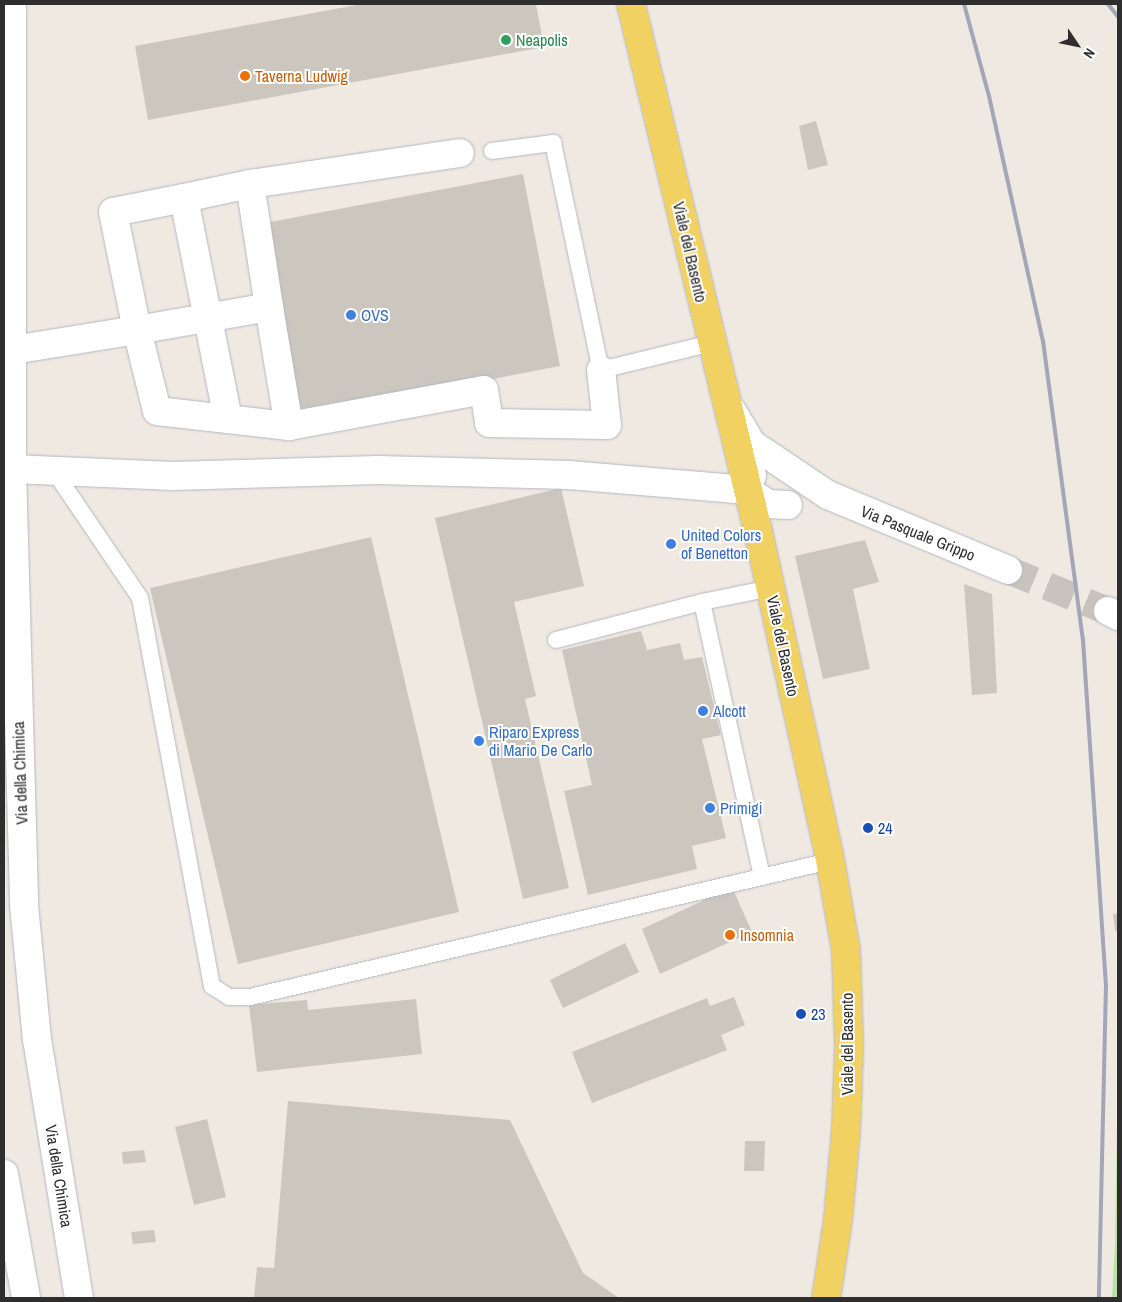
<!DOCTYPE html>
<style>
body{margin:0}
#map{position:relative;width:1122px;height:1302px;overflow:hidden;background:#efe9e1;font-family:"Archivo Narrow",sans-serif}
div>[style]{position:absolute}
.green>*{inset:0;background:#b6e59e}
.building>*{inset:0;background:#cbc7bf}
.secondary-tunnel>*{height:28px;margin-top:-14px;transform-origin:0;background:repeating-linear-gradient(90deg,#c8c4bd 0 28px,transparent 0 42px)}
.roads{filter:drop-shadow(0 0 1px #b4b7c1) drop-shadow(0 0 1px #b4b7c1)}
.lane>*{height:16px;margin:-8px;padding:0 8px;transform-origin:8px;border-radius:8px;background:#fff}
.street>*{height:28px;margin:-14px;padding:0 14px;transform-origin:14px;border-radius:14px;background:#fff}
.secondary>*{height:28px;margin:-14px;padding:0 14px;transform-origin:14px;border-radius:14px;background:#fff}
.primary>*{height:28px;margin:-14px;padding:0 14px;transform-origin:14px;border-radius:14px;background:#f2d163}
.rail>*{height:4px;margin:-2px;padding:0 2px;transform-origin:2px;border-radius:2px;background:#a3a6b8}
.dots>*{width:14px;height:14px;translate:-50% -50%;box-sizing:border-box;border:2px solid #fff;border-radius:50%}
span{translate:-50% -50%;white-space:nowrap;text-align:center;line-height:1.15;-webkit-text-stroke:4px #fff;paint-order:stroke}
.leisure-label{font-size:16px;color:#27864d}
.left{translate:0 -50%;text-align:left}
.food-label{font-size:16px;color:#c56008}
.street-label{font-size:16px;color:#2e2e2e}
.shop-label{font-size:16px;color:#366cbe}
.transit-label{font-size:16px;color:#164399}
.frame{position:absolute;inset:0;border:5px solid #2e2e2e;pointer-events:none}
.north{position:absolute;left:1052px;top:20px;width:50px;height:50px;-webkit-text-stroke:4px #fff;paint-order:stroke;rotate:124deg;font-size:14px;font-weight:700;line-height:20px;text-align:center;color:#2e2e2e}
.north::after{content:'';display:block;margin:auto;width:18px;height:22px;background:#2e2e2e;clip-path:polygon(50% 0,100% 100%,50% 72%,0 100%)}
</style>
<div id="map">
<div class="green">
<i style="clip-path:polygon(1118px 1059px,1118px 1298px,1112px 1298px,1115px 1244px)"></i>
</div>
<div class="building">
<i style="clip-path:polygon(362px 4px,536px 4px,544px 47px,148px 120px,135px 46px)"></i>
<i style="clip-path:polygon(816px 121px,828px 165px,808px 170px,799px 126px)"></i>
<i style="clip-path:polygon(523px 174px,560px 366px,301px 416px,265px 223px)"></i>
<i style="clip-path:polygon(561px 488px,584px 586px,514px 602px,536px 696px,525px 699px,569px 888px,523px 899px,435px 518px)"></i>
<i style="clip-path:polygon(371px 537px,459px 912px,238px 964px,150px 588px)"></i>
<i style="clip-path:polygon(865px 540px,879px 582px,853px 589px,870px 669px,823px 679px,795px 556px)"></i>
<i style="clip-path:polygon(964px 584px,992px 594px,997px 693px,972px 695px)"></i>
<i style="clip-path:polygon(641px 631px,647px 650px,680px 643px,684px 660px,702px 657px,721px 735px,702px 739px,726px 838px,692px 846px,697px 869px,588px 895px,564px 791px,592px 785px,562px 650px)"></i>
<i style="clip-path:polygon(732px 887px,752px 932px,660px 974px,642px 929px)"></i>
<i style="clip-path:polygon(1113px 914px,1118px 914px,1118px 931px,1115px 931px)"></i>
<i style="clip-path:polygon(625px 943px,639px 972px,563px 1008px,550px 980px)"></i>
<i style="clip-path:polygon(734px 997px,745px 1025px,721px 1035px,727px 1050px,592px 1103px,572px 1052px,707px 998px,710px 1006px)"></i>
<i style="clip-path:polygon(416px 999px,422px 1054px,257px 1072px,249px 1005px,307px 1000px,308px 1010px)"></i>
<i style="clip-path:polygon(288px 1101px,510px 1120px,583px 1273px,619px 1298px,254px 1298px,257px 1267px,274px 1268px)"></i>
<i style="clip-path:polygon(207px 1119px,226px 1197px,194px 1205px,175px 1127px)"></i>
<i style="clip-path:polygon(745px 1141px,765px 1141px,764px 1171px,744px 1171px)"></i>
<i style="clip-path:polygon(144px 1150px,146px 1162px,123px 1164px,122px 1152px)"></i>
<i style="clip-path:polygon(154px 1230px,156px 1242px,133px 1244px,131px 1232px)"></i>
</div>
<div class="secondary-tunnel">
<i style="left:1008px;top:570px;width:108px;rotate:22.3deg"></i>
</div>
<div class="roads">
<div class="lane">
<i style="left:492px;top:151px;width:62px;rotate:-7.5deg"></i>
<i style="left:553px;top:143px;width:232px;rotate:78.1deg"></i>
<i style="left:601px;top:370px;width:114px;rotate:-13.7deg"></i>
<i style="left:54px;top:471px;width:153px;rotate:55.9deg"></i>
<i style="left:140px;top:598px;width:395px;rotate:79.5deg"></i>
<i style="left:212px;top:986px;width:20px;rotate:33deg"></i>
<i style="left:229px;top:997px;width:21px"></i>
<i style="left:250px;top:997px;width:596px;rotate:-13.2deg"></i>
<i style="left:556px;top:640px;width:151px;rotate:-14.6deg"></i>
<i style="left:762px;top:877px;width:281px;rotate:-102.3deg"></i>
<i style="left:702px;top:602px;width:70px;rotate:-11.5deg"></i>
</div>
<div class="street">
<i style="left:250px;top:184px;width:124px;rotate:81.2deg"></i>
<i style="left:184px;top:198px;width:72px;rotate:168.8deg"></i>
<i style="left:113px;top:212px;width:120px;rotate:78.5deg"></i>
<i style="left:137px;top:330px;width:134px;rotate:-9.9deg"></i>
<i style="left:269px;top:307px;width:121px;rotate:80.5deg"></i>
<i style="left:13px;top:350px;width:126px;rotate:-9.2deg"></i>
<i style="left:137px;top:330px;width:83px;rotate:76.1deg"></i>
<i style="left:157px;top:411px;width:133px;rotate:6.5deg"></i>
<i style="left:289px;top:426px;width:198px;rotate:-10.5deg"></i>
<i style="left:484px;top:390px;width:33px;rotate:81deg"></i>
<i style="left:489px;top:423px;width:118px;rotate:1deg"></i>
<i style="left:607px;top:425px;width:55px;rotate:-96.2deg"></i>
<i style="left:228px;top:419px;width:225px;rotate:-101.3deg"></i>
<i style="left:184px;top:198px;width:67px;rotate:-12deg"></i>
<i style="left:250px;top:184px;width:212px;rotate:-8.4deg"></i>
<i style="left:12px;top:469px;width:161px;rotate:2.5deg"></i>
<i style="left:173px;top:476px;width:205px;rotate:-1.7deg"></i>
<i style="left:378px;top:470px;width:191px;rotate:1.5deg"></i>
<i style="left:569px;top:475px;width:179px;rotate:4.8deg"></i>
<i style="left:4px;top:1174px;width:126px;rotate:79.9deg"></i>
</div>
<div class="secondary">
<i style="left:12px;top:4px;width:465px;rotate:90deg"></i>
<i style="left:12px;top:469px;width:436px;rotate:88.4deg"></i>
<i style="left:24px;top:905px;width:135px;rotate:84.5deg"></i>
<i style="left:37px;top:1039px;width:262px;rotate:80.8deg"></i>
<i style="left:732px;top:411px;width:39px;rotate:59deg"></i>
<i style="left:752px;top:444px;width:92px;rotate:33.9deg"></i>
<i style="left:828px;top:495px;width:195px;rotate:22.6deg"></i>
<i style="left:752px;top:475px;width:16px;rotate:108deg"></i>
<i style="left:747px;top:490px;width:25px;rotate:34deg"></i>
<i style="left:768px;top:504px;width:20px;rotate:3deg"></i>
<i style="left:1108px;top:611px;width:11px;rotate:27deg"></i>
</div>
<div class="primary">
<i style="left:631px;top:4px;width:542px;rotate:76.45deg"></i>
<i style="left:758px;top:531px;width:331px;rotate:77.6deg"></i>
<i style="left:829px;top:854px;width:97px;rotate:80deg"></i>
<i style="left:846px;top:950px;width:96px;rotate:88.2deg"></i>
<i style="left:849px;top:1046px;width:84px;rotate:92deg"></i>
<i style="left:846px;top:1130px;width:90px;rotate:95.1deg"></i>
<i style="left:838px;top:1220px;width:79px;rotate:98.7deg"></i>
</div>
</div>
<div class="rail">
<i style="left:964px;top:4px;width:95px;rotate:74.8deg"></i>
<i style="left:989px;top:96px;width:251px;rotate:77.6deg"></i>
<i style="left:1043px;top:341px;width:302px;rotate:82.4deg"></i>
<i style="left:1083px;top:640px;width:345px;rotate:86.2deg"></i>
<i style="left:1106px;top:984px;width:314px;rotate:91.3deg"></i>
<i style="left:1108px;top:4px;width:16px;rotate:52deg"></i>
</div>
<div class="dots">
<i style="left:506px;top:40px;background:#2e9e5b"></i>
<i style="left:245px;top:76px;background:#e8710a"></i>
<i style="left:351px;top:315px;background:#3f7fe0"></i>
<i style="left:671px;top:544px;background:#3f7fe0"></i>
<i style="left:703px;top:711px;background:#3f7fe0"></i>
<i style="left:479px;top:741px;background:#3f7fe0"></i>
<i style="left:710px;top:808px;background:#3f7fe0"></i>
<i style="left:868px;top:828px;background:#1a4fb4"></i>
<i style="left:730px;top:935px;background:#e8710a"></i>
<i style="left:801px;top:1014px;background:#1a4fb4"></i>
</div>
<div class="leisure-label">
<span class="left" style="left:516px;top:40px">Neapolis</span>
</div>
<div class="food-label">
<span class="left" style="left:255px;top:76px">Taverna Ludwig</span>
<span class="left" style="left:740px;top:935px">Insomnia</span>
</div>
<div class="street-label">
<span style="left:690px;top:252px;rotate:77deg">Viale del Basento</span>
<span style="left:918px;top:533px;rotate:22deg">Via Pasquale Grippo</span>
<span style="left:783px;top:646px;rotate:78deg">Viale del Basento</span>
<span style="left:20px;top:773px;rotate:-92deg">Via della Chimica</span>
<span style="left:847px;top:1044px;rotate:-90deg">Viale del Basento</span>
<span style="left:59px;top:1176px;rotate:81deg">Via della Chimica</span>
</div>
<div class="shop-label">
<span class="left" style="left:361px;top:315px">OVS</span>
<span class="left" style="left:681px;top:544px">United Colors<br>of Benetton</span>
<span class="left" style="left:713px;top:711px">Alcott</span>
<span class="left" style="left:489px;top:741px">Riparo Express<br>di Mario De Carlo</span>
<span class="left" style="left:720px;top:808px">Primigi</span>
</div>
<div class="transit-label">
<span class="left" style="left:878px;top:828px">24</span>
<span class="left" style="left:811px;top:1014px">23</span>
</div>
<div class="frame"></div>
<div class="north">N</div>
</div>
